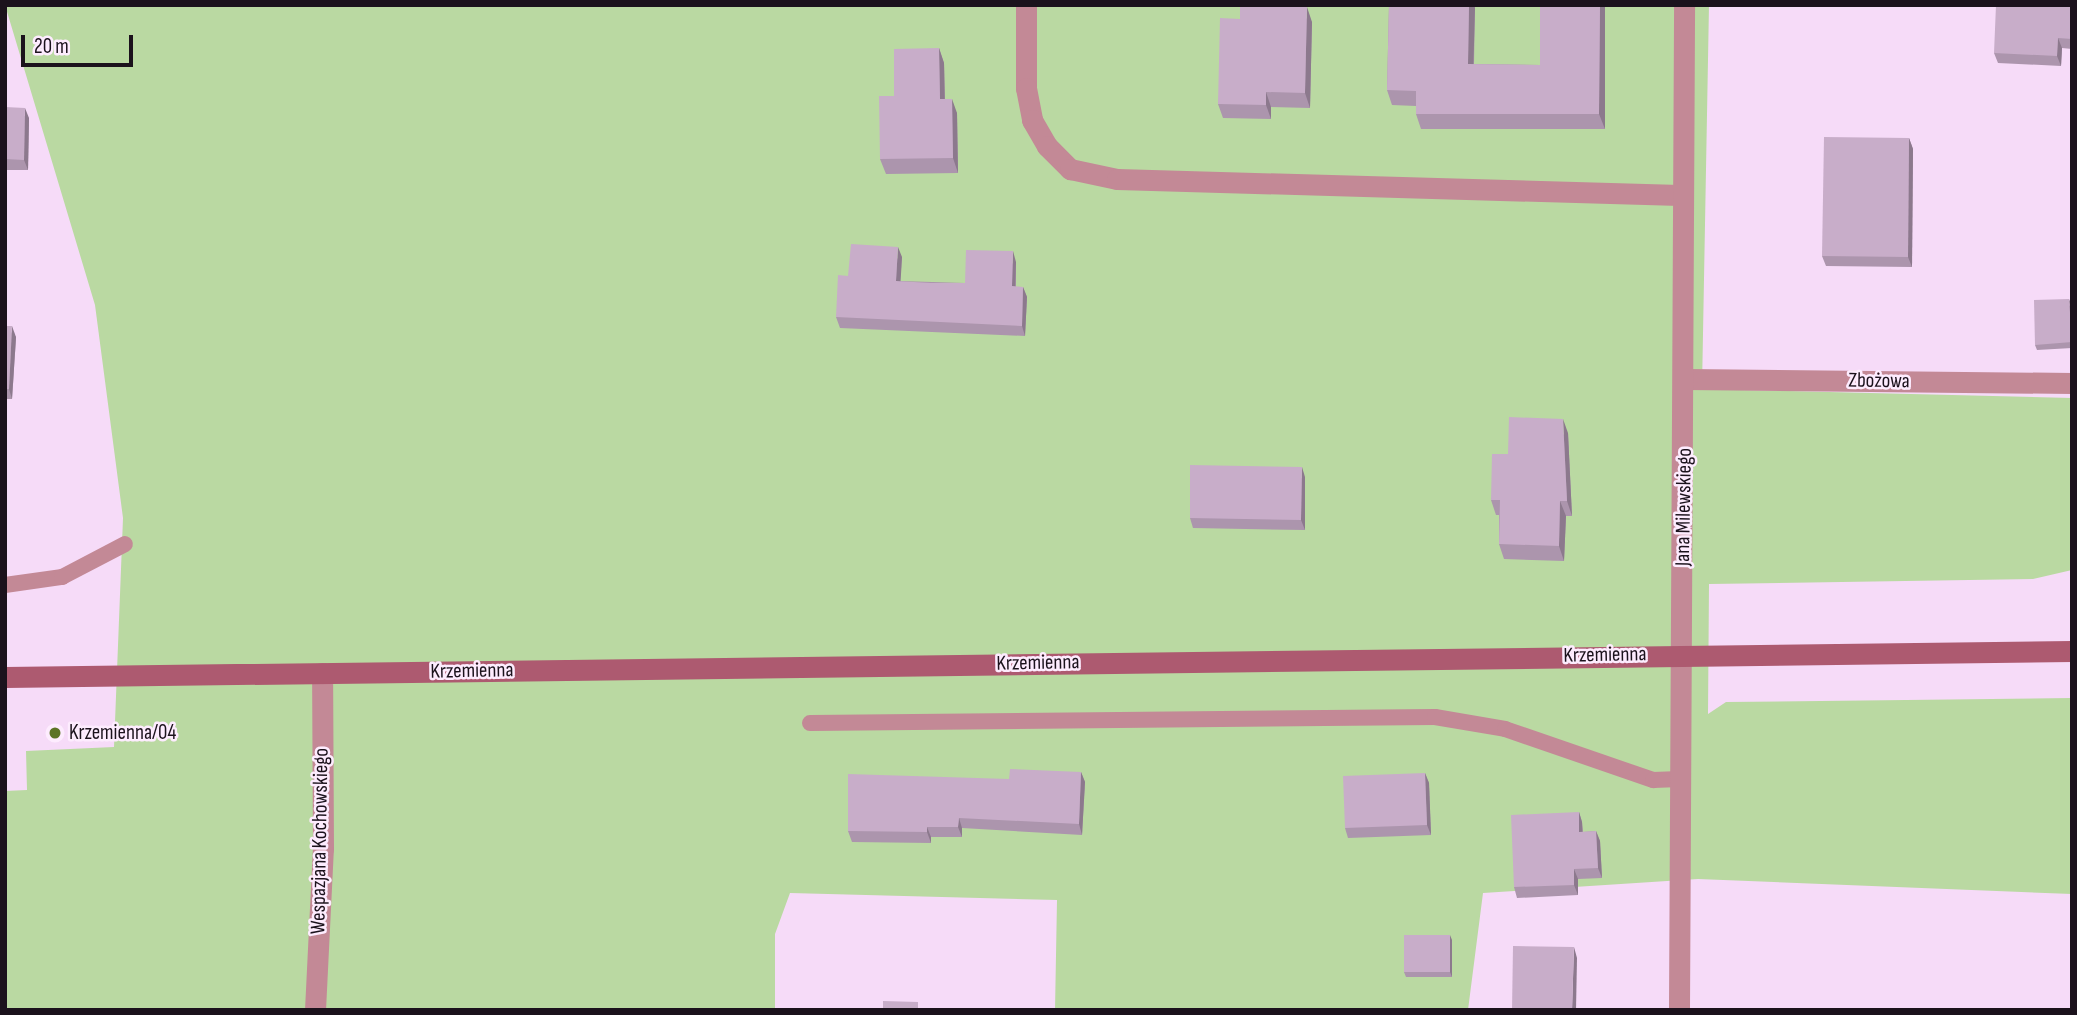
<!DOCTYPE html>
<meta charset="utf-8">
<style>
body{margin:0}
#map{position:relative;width:2077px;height:1015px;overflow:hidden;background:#f6dbf8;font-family:"Sofia Sans Condensed",sans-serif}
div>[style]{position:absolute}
.green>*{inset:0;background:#bad9a2}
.lane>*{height:16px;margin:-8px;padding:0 8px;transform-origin:8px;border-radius:8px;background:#c38996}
.street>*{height:21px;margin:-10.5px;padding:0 10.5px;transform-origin:10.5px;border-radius:10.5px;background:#c38996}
.secondary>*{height:21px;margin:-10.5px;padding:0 10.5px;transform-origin:10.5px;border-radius:10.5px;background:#ad5a70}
.wall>*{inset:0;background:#ac95ad}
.shaded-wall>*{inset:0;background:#8c798d}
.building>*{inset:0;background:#c8adc9}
.dots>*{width:19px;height:19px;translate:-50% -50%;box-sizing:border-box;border:4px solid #fdecfe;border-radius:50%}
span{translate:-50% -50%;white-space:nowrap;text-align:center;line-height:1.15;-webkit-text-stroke:5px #fdecfe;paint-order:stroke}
.street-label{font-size:21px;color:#1b121c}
.poi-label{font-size:21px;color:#1b121c}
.left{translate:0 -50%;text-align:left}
.frame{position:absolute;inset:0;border:7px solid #1b121c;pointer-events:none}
.scale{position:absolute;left:21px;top:35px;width:112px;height:32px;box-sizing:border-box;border:4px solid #1b121c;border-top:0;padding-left:9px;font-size:21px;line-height:24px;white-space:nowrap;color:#1b121c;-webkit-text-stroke:5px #fdecfe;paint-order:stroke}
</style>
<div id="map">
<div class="green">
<i style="clip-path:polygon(5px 5px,1709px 5px,1702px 389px,2072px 398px,2072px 570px,2033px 579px,1709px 584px,1708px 714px,1726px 702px,2072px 698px,2072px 894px,1698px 879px,1483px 893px,1468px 1010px,1055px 1010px,1057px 900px,790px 893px,775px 934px,775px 1010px,5px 1010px,5px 791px,27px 790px,26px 751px,114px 747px,123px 518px,95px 305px)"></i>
</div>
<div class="lane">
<i style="left:5px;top:585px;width:58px;rotate:-8deg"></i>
<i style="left:62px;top:577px;width:71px;rotate:-27.6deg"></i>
<i style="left:810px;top:723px;width:625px;rotate:-0.55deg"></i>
<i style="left:1435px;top:717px;width:71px;rotate:9.7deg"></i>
<i style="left:1505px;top:729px;width:157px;rotate:19deg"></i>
<i style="left:1653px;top:780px;width:27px;rotate:-2deg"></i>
</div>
<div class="street">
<i style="left:1026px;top:5px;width:83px;rotate:90deg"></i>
<i style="left:1026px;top:88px;width:33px;rotate:79deg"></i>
<i style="left:1032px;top:120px;width:30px;rotate:60deg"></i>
<i style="left:1047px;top:146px;width:33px;rotate:45deg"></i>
<i style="left:1070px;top:169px;width:48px;rotate:12deg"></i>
<i style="left:1117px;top:179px;width:563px;rotate:1.63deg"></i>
<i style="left:1686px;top:379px;width:386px;rotate:0.6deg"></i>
<i style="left:315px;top:1010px;width:161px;rotate:-87.2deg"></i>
<i style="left:323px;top:849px;width:176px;rotate:-90.3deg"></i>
<i style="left:1679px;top:1010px;width:1005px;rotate:-89.71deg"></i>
</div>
<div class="secondary">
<i style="left:5px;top:677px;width:2067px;rotate:-0.72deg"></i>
</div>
<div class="wall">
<i style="clip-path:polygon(1285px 5px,1312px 22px,1310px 108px,1271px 107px,1271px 119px,1223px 118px,1218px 104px,1240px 19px)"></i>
<i style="clip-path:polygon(1389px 5px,1474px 5px,1475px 8px,1474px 64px,1540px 65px,1540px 5px,1605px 5px,1605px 129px,1421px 129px,1416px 114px,1416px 106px,1392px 105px,1387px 90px)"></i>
<i style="clip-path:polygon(2072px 5px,2072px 49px,2062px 48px,2061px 66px,1998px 63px,1994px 53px)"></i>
<i style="clip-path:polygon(939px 48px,944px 63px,945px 99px,957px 113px,958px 173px,886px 174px,880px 159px,894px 96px)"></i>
<i style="clip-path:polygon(5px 107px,29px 118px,28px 170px,5px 170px)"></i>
<i style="clip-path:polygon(1909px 138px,1913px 149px,1912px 267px,1826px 266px,1822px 256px)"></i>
<i style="clip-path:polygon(902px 257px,900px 281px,965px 283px,1016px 262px,1016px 287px,1023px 287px,1027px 297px,1025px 336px,840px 328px,836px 317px,848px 276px)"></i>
<i style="clip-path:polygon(2071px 304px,2072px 348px,2037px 350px,2035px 345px)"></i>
<i style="clip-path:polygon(5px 326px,16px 337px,12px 399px,5px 399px)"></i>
<i style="clip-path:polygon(1568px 433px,1572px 516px,1566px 516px,1564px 561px,1504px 559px,1499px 544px,1499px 515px,1496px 515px,1491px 500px,1508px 454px)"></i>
<i style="clip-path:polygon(1305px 477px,1305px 530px,1193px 528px,1190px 518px)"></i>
<i style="clip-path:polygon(1081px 772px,1085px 782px,1082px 835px,962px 828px,962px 837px,931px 837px,931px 843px,852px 842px,848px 831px,1009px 779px)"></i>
<i style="clip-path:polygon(1425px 773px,1429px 783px,1431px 835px,1348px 838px,1345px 828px)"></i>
<i style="clip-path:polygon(1579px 812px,1582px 822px,1583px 832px,1596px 831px,1600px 841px,1602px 878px,1578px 879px,1578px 895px,1517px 898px,1514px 887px)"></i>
<i style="clip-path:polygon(1452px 940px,1452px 977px,1406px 977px,1404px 972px)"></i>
</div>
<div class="shaded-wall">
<i style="clip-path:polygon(1469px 5px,1474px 5px,1475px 8px,1473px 79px,1468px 64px)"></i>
<i style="clip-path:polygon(1600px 5px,1605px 5px,1605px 129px,1599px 114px)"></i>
<i style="clip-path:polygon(1307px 7px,1312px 22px,1310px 108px,1305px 93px)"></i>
<i style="clip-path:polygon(2058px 38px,2062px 48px,2061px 66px,2057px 56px)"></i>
<i style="clip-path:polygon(939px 48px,944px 63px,945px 113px,940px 99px)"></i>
<i style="clip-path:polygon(1266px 92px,1271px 107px,1271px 119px,1266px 105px)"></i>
<i style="clip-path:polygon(952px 99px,957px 113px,958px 173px,953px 158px)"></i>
<i style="clip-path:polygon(25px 108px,29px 118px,28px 170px,24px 160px)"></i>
<i style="clip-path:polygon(1909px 138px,1913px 149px,1912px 267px,1908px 257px)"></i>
<i style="clip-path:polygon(898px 247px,902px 257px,900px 291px,896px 281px)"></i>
<i style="clip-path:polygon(1013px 251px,1016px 262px,1015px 297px,1012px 286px)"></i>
<i style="clip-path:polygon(1023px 287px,1027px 297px,1025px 336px,1022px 326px)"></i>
<i style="clip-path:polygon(2069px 299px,2071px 304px,2072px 316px,2072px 341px)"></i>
<i style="clip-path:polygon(12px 326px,16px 337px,12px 399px,9px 389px)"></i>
<i style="clip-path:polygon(1563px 419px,1568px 433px,1572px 516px,1567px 501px)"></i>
<i style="clip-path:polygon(1302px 467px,1305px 477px,1305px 530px,1301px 520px)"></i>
<i style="clip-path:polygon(1560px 501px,1566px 516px,1564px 561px,1559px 546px)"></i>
<i style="clip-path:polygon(1081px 772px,1085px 782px,1082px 835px,1079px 824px)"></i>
<i style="clip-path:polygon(1425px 773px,1429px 783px,1431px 835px,1427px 825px)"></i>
<i style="clip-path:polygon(1579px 812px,1582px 822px,1583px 842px,1579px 832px)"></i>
<i style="clip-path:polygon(959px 818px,962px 828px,962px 837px,958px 827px)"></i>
<i style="clip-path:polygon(927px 827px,931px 837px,931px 843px,927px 832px)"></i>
<i style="clip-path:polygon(1596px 831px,1600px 841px,1602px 878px,1598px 868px)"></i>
<i style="clip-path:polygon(1574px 869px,1578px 879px,1578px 895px,1574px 885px)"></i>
<i style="clip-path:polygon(1450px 935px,1452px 940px,1452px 977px,1450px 972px)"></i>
<i style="clip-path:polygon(1574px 947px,1577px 958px,1576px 1010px,1572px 1010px)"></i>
</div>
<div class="building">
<i style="clip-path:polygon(1240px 5px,1282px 5px,1282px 6px,1307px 7px,1305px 93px,1266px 92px,1266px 105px,1218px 104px,1220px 18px,1240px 19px)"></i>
<i style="clip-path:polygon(1389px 5px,1469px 5px,1468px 64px,1540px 65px,1540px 5px,1600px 5px,1599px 114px,1416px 114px,1416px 91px,1387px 90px)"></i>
<i style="clip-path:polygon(1996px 5px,2072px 5px,2072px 39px,2058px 38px,2057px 56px,1994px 53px)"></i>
<i style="clip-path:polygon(939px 48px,940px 99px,952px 99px,953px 158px,880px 159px,879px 96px,894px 96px,894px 49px)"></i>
<i style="clip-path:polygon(5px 107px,25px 108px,24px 160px,5px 159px)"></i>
<i style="clip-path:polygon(1824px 137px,1909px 138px,1908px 257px,1822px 256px)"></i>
<i style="clip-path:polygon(851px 244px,898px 247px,896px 281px,931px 283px,965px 283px,966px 250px,1013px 251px,1012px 286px,1023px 287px,1022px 326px,836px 317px,838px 275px,848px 276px)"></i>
<i style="clip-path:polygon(2069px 299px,2072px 342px,2035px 345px,2034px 300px)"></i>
<i style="clip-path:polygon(5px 326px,12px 326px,9px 389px,5px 389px)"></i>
<i style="clip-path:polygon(1509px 417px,1563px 419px,1567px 501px,1560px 501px,1559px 546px,1499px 544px,1500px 500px,1491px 500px,1492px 454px,1508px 454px)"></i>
<i style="clip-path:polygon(1190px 465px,1302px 467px,1301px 520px,1190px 518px)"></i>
<i style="clip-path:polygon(1010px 769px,1081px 772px,1079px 824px,959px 818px,958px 827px,927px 827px,927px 832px,848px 831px,848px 774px,1009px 779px)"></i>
<i style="clip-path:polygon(1425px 773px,1427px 825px,1345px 828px,1343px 776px)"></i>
<i style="clip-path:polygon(1579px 812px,1579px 832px,1596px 831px,1598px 868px,1574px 869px,1574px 885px,1514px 887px,1511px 815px)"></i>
<i style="clip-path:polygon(1404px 935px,1450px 935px,1450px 972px,1404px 972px)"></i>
<i style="clip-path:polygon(1513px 946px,1574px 947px,1572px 1010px,1512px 1010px)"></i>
<i style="clip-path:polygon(883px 1001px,918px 1002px,918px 1010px,883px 1010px)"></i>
</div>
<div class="dots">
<i style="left:55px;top:733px;background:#5c7325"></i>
</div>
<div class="street-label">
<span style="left:1879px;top:381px;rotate:1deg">Zbożowa</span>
<span style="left:1684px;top:507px;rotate:-89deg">Jana Milewskiego</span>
<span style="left:1605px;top:655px;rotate:-1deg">Krzemienna</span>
<span style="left:1038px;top:663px;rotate:-1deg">Krzemienna</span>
<span style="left:472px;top:671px;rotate:-1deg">Krzemienna</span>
<span style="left:320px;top:841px;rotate:-89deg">Wespazjana Kochowskiego</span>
</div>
<div class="poi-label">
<span class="left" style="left:69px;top:733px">Krzemienna/04</span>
</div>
<div class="frame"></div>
<div class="scale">20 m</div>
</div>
